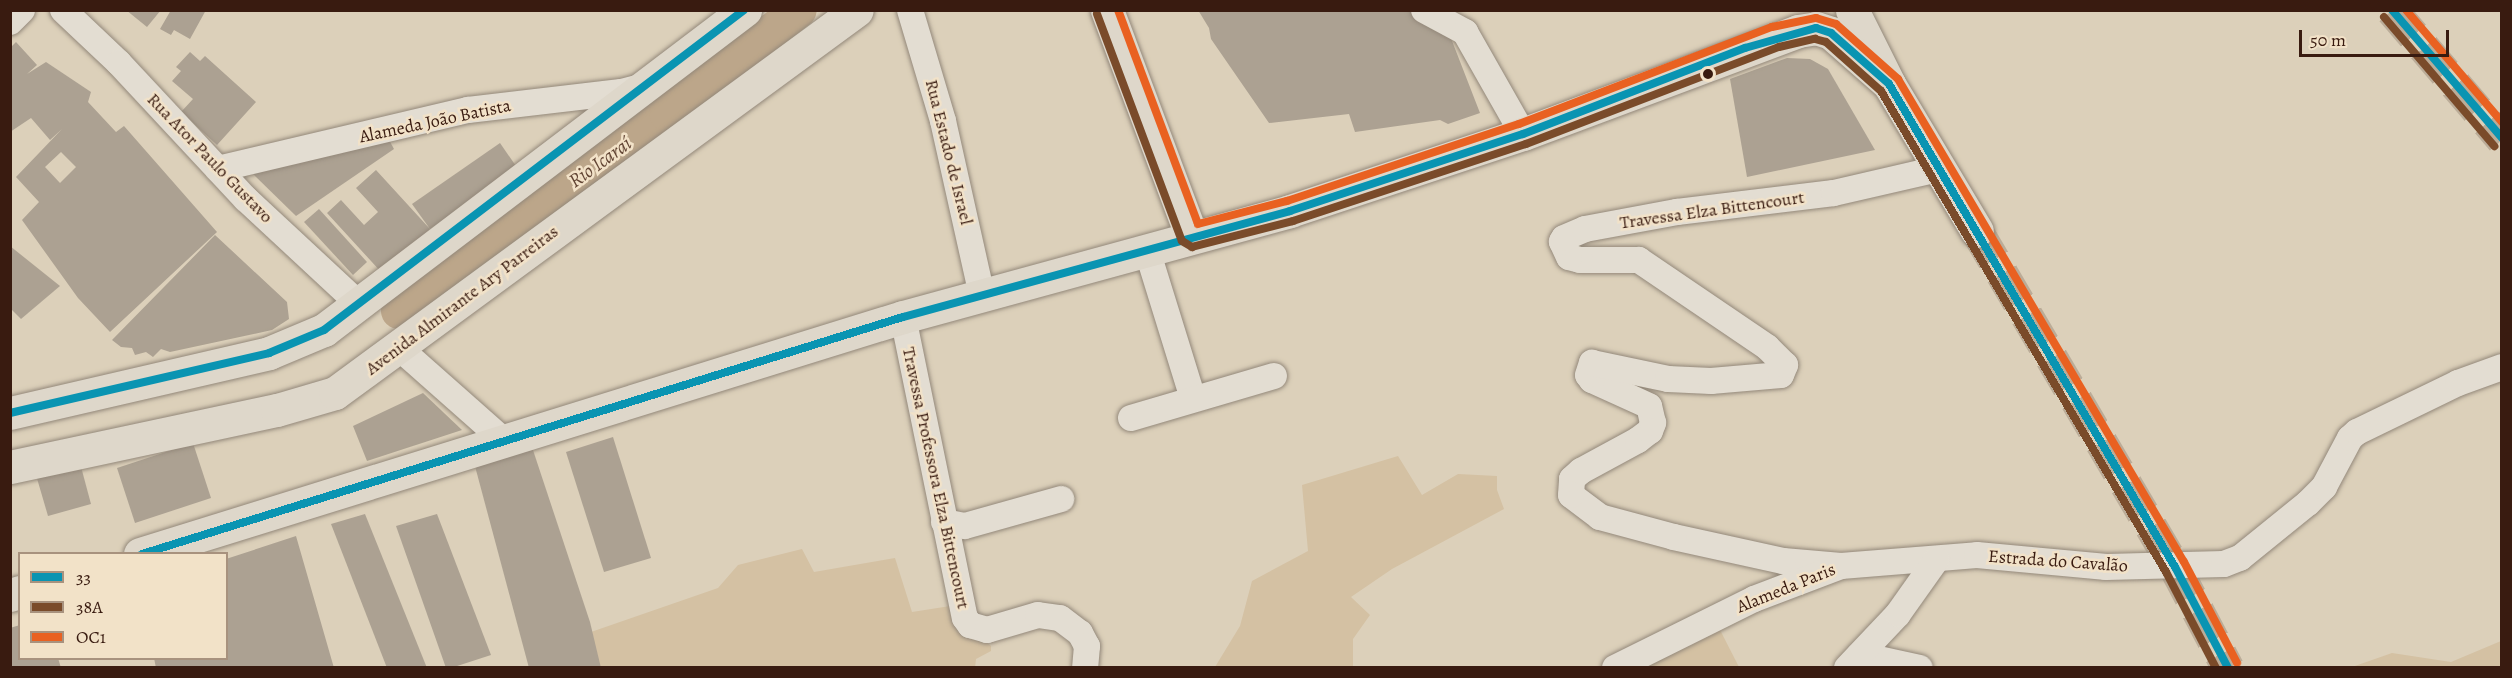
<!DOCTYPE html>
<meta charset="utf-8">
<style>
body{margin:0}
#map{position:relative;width:2512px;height:678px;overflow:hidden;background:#dcd0ba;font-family:Alegreya,serif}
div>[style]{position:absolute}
.green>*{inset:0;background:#d4c1a3}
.river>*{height:36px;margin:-18px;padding:0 18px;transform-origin:18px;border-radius:18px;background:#bca68a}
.building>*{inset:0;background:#aca192}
.major-tunnel>*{height:33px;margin-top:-16.5px;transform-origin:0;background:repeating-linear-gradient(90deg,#bbac98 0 33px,transparent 0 49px)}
.roads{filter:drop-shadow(0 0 2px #93887a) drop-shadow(0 0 2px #93887a)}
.minor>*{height:26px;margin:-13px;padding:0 13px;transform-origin:13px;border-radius:13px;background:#e3ddd2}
.major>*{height:33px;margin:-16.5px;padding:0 16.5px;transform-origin:16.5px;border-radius:16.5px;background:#ded7ca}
.bus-1>*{height:8px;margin:-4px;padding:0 4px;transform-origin:4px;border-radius:4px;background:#0994b2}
.bus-2>*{height:8px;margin:-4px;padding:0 4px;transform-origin:4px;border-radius:4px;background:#7a4b2a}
.bus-3>*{height:8px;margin:-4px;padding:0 4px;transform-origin:4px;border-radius:4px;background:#e96121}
.dots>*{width:16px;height:16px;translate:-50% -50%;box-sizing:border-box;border:3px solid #f2e2c8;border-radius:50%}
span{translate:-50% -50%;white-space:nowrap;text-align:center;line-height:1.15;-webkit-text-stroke:5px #f2e2c8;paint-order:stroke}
.street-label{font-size:18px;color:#391b10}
.water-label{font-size:20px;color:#624534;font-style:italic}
.frame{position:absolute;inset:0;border:12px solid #391b10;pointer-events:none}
.legend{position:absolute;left:18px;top:552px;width:210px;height:108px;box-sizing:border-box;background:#f2e2c8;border:2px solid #a8927e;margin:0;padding:8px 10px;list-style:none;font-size:18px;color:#391b10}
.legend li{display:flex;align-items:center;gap:12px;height:30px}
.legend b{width:30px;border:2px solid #a8927e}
.scale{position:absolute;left:2299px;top:30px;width:150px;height:27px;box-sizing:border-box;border:3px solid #391b10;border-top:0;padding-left:8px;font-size:18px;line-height:21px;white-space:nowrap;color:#391b10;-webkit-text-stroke:4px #f2e2c8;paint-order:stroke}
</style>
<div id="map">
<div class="green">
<i style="clip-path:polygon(1398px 456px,1422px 495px,1458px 474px,1497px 476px,1497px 490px,1504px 509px,1392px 569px,1351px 597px,1370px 615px,1353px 639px,1353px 667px,1215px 667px,1240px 626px,1252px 581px,1308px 551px,1302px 485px)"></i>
<i style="clip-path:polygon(802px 549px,814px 572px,895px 558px,912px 612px,963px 604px,973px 632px,991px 646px,991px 651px,976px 659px,975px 668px,583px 668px,591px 632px,718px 588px,738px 565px)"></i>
<i style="clip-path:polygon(1718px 626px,1739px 667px,1638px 668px)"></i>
<i style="clip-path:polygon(2501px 641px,2501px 667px,2352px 667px,2392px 653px,2451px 662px)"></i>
</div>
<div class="river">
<i style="left:399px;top:311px;width:333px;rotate:-36.5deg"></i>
<i style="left:667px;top:113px;width:167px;rotate:-38deg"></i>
</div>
<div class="building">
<i style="clip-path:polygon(126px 10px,161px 10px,147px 27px)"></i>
<i style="clip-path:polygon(171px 10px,206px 10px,190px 39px,174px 30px,171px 35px,160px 29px)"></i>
<i style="clip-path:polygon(1198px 10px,1440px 10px,1480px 113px,1448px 124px,1440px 120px,1355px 132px,1349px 114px,1269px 123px,1211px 39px,1209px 28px)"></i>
<i style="clip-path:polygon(evenodd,16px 42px,37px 65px,27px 74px,46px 62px,91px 92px,88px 102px,116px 132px,124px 126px,217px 232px,110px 332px,78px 298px,22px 220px,39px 202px,16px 177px,62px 129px,50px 140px,31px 118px,10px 132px,10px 48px,16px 42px,61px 152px,76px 167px,60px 183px,45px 167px,61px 152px)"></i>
<i style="clip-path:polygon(190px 52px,200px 61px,205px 56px,256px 102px,217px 145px,181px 112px,193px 99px,172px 81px,181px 71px,176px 67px)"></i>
<i style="clip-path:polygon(1787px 58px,1810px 59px,1828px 69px,1875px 150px,1747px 177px,1730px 79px)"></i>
<i style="clip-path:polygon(388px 138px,394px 149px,296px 216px,249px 170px)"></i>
<i style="clip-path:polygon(500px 143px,518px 169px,430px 229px,412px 204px)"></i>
<i style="clip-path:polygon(376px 170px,430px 229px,382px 273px,327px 213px,341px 200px,364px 225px,378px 212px,356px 188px)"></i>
<i style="clip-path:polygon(319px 209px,367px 262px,353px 275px,304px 222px)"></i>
<i style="clip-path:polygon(215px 235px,287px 302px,289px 319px,272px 330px,170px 352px,161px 349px,153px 357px,146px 352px,135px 355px,132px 348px,121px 347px,112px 340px)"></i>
<i style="clip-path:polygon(10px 246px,60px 286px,21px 319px,10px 308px)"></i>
<i style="clip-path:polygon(423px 393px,462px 430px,367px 461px,353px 426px)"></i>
<i style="clip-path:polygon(527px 432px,590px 622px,601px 668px,529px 668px,472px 455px)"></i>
<i style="clip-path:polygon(613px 437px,651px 558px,604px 572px,566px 452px)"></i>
<i style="clip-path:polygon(193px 443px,211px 498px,135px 523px,117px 468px)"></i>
<i style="clip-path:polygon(80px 463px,91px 504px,48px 516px,36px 475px)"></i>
<i style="clip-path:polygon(365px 514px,427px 668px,387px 668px,331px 524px)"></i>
<i style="clip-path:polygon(437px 514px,491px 655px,451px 668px,446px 668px,396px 526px)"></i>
<i style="clip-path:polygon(296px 536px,334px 668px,156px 668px,154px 658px,226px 658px,226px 559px)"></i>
<i style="clip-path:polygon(20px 625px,20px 658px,58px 658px,61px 668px,10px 668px,10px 628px)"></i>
</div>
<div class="major-tunnel">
<i style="left:2392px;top:10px;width:170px;rotate:49.5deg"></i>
<i style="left:1977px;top:231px;width:390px;rotate:59.5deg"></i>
<i style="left:2175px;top:567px;width:114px;rotate:62.3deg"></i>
</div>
<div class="roads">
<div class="minor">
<i style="left:63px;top:10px;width:77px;rotate:43.4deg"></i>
<i style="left:119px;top:63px;width:186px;rotate:47deg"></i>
<i style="left:246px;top:199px;width:154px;rotate:42.9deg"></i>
<i style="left:910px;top:10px;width:116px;rotate:73.4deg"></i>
<i style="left:943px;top:121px;width:178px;rotate:77.4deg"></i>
<i style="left:1424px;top:10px;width:47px;rotate:28.2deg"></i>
<i style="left:1465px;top:32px;width:117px;rotate:60.4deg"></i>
<i style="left:10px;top:22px;width:17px;rotate:-45deg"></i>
<i style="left:218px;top:169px;width:257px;rotate:-13.3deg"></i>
<i style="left:468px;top:110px;width:154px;rotate:-6.7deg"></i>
<i style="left:621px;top:92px;width:21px;rotate:-14deg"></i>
<i style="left:1147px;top:250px;width:156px;rotate:72.8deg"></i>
<i style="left:903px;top:317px;width:307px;rotate:78.4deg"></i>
<i style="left:965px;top:618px;width:9px;rotate:54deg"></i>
<i style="left:970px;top:625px;width:18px;rotate:16deg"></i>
<i style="left:987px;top:630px;width:53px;rotate:-16.4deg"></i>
<i style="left:1038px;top:615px;width:22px;rotate:8deg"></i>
<i style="left:1060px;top:618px;width:25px;rotate:37deg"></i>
<i style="left:1080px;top:633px;width:15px;rotate:62deg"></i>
<i style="left:1087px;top:646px;width:22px;rotate:95deg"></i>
<i style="left:397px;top:346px;width:140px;rotate:41.5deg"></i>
<i style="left:1131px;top:418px;width:149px;rotate:-16.4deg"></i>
<i style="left:944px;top:522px;width:21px;rotate:11deg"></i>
<i style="left:965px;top:526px;width:100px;rotate:-15.7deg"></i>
<i style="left:1841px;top:566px;width:58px;rotate:-175.1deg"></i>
<i style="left:1783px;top:561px;width:112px;rotate:-167.6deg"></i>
<i style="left:1674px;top:537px;width:77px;rotate:-164.9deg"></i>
<i style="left:1600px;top:517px;width:36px;rotate:-143deg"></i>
<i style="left:1571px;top:495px;width:16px;rotate:-86deg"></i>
<i style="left:1572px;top:479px;width:12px;rotate:-42deg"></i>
<i style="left:1581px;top:471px;width:65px;rotate:-28.5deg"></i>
<i style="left:1638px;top:440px;width:15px;rotate:-37deg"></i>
<i style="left:1650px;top:431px;width:9px;rotate:-69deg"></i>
<i style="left:1653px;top:423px;width:17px;rotate:-103deg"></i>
<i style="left:1649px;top:406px;width:63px;rotate:-155.5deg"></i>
<i style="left:1592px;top:380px;width:6px;rotate:-129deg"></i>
<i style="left:1588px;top:375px;width:13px;rotate:-72deg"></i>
<i style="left:1592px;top:363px;width:78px;rotate:11.9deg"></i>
<i style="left:1668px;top:379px;width:43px;rotate:2.7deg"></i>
<i style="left:1711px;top:381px;width:70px;rotate:-4.9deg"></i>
<i style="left:1781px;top:375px;width:11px;rotate:-68deg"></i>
<i style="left:1785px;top:365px;width:25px;rotate:-135deg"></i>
<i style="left:1767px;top:347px;width:155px;rotate:-145.8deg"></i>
<i style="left:1639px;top:260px;width:59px;rotate:180deg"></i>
<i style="left:1580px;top:260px;width:11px;rotate:-165deg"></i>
<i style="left:1569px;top:257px;width:17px;rotate:-115deg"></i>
<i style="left:1562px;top:242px;width:4px;rotate:-63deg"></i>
<i style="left:1564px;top:238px;width:23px;rotate:-23deg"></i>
<i style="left:1585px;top:229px;width:94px;rotate:-10.5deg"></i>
<i style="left:1677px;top:212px;width:158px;rotate:-6.9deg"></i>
<i style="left:1834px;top:193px;width:107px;rotate:-13deg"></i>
<i style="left:1860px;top:655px;width:61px;rotate:12.2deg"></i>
<i style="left:1615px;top:668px;width:155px;rotate:-26.4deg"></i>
<i style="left:1754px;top:599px;width:93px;rotate:-20.8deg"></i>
<i style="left:1841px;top:566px;width:136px;rotate:-4.6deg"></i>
<i style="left:1977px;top:555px;width:130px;rotate:5.3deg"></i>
<i style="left:2106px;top:567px;width:118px;rotate:-1.5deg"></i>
<i style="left:2224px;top:564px;width:17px;rotate:-21deg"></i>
<i style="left:2240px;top:558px;width:87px;rotate:-39deg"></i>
<i style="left:2308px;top:503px;width:23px;rotate:-45deg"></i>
<i style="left:2324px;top:487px;width:55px;rotate:-62deg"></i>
<i style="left:2350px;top:438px;width:9px;rotate:-41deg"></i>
<i style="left:2357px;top:432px;width:112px;rotate:-25.9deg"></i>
<i style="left:2458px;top:383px;width:47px;rotate:-20deg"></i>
<i style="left:1847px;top:668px;width:74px;rotate:-46.6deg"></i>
<i style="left:1898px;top:614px;width:67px;rotate:-54.7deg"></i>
</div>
<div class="major">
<i style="left:1107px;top:10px;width:242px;rotate:69.5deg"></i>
<i style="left:1852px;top:10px;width:83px;rotate:63.4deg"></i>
<i style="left:1889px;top:84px;width:171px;rotate:59.1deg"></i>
<i style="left:10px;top:413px;width:266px;rotate:-13deg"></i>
<i style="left:269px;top:353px;width:60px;rotate:-22.7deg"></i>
<i style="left:324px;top:330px;width:529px;rotate:-37.24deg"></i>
<i style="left:10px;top:467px;width:273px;rotate:-12.1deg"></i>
<i style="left:277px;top:410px;width:60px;rotate:-16.3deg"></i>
<i style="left:335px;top:393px;width:647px;rotate:-36.27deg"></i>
<i style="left:140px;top:554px;width:799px;rotate:-17.26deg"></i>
<i style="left:903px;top:317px;width:401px;rotate:-15.3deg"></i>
<i style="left:1290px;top:211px;width:245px;rotate:-18.3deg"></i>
<i style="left:1523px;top:134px;width:294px;rotate:-20.5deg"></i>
<i style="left:1798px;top:31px;width:18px;rotate:-9deg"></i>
<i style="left:1816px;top:28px;width:16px;rotate:18deg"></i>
<i style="left:1831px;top:33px;width:77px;rotate:41.3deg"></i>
<i style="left:10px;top:595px;width:10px;rotate:-17deg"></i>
</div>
</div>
<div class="bus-1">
<i style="left:2392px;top:10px;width:169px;rotate:49.3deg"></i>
<i style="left:10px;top:413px;width:266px;rotate:-13deg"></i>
<i style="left:269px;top:353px;width:60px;rotate:-22.7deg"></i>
<i style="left:324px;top:330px;width:528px;rotate:-37.3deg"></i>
<i style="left:142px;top:554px;width:797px;rotate:-17.3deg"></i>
<i style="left:903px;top:317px;width:401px;rotate:-15.3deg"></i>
<i style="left:1290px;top:211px;width:245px;rotate:-18.3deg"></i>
<i style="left:1523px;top:134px;width:238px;rotate:-21.2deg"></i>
<i style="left:1745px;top:48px;width:74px;rotate:-15.7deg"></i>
<i style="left:1816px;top:28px;width:16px;rotate:18deg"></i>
<i style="left:1831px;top:33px;width:77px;rotate:41.3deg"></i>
<i style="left:1889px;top:84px;width:561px;rotate:59.37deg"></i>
<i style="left:2175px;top:567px;width:114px;rotate:62.3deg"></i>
</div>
<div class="bus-2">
<i style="left:1097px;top:14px;width:242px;rotate:69.5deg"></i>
<i style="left:1182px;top:241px;width:12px;rotate:31deg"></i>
<i style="left:1192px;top:247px;width:104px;rotate:-14.4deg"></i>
<i style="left:1293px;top:221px;width:245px;rotate:-18.3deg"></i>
<i style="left:1526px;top:144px;width:271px;rotate:-21deg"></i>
<i style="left:1779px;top:47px;width:37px;rotate:-13deg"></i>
<i style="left:1815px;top:39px;width:11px;rotate:15deg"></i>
<i style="left:1826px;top:42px;width:74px;rotate:41.7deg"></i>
<i style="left:1881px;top:91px;width:559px;rotate:59.35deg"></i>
<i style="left:2166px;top:572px;width:108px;rotate:62.5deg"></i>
<i style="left:2384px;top:17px;width:170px;rotate:49.5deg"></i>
</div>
<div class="bus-3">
<i style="left:1118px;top:10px;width:228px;rotate:69.5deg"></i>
<i style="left:1198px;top:224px;width:92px;rotate:-14.5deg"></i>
<i style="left:1287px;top:201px;width:244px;rotate:-18.4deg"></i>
<i style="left:1519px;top:124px;width:271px;rotate:-21deg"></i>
<i style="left:1772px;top:27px;width:45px;rotate:-11.6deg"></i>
<i style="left:1816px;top:18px;width:21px;rotate:17deg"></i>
<i style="left:1836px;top:24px;width:83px;rotate:41.6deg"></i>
<i style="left:1898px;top:79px;width:561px;rotate:59.37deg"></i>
<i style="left:2184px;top:562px;width:114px;rotate:62.3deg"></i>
<i style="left:2406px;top:10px;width:148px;rotate:49.4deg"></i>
</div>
<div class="dots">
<i style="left:1708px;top:74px;background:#391b10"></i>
</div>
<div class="street-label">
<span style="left:435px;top:121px;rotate:-12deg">Alameda João Batista</span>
<span style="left:949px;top:152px;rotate:76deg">Rua Estado de Israel</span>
<span style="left:210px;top:158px;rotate:46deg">Rua Ator Paulo Gustavo</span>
<span style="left:1712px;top:210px;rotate:-8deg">Travessa Elza Bittencourt</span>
<span style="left:462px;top:300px;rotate:-37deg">Avenida Almirante Ary Parreiras</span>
<span style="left:936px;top:478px;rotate:78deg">Travessa Professora Elza Bittencourt</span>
<span style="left:2058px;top:561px;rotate:4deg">Estrada do Cavalão</span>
<span style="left:1786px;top:588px;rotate:-22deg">Alameda Paris</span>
</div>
<div class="water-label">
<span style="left:600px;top:162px;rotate:-36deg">Rio Icaraí</span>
</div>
<div class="frame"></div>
<ul class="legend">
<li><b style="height:8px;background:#0994b2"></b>33</li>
<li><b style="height:8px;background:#7a4b2a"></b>38A</li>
<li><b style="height:8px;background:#e96121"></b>OC1</li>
</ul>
<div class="scale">50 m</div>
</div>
